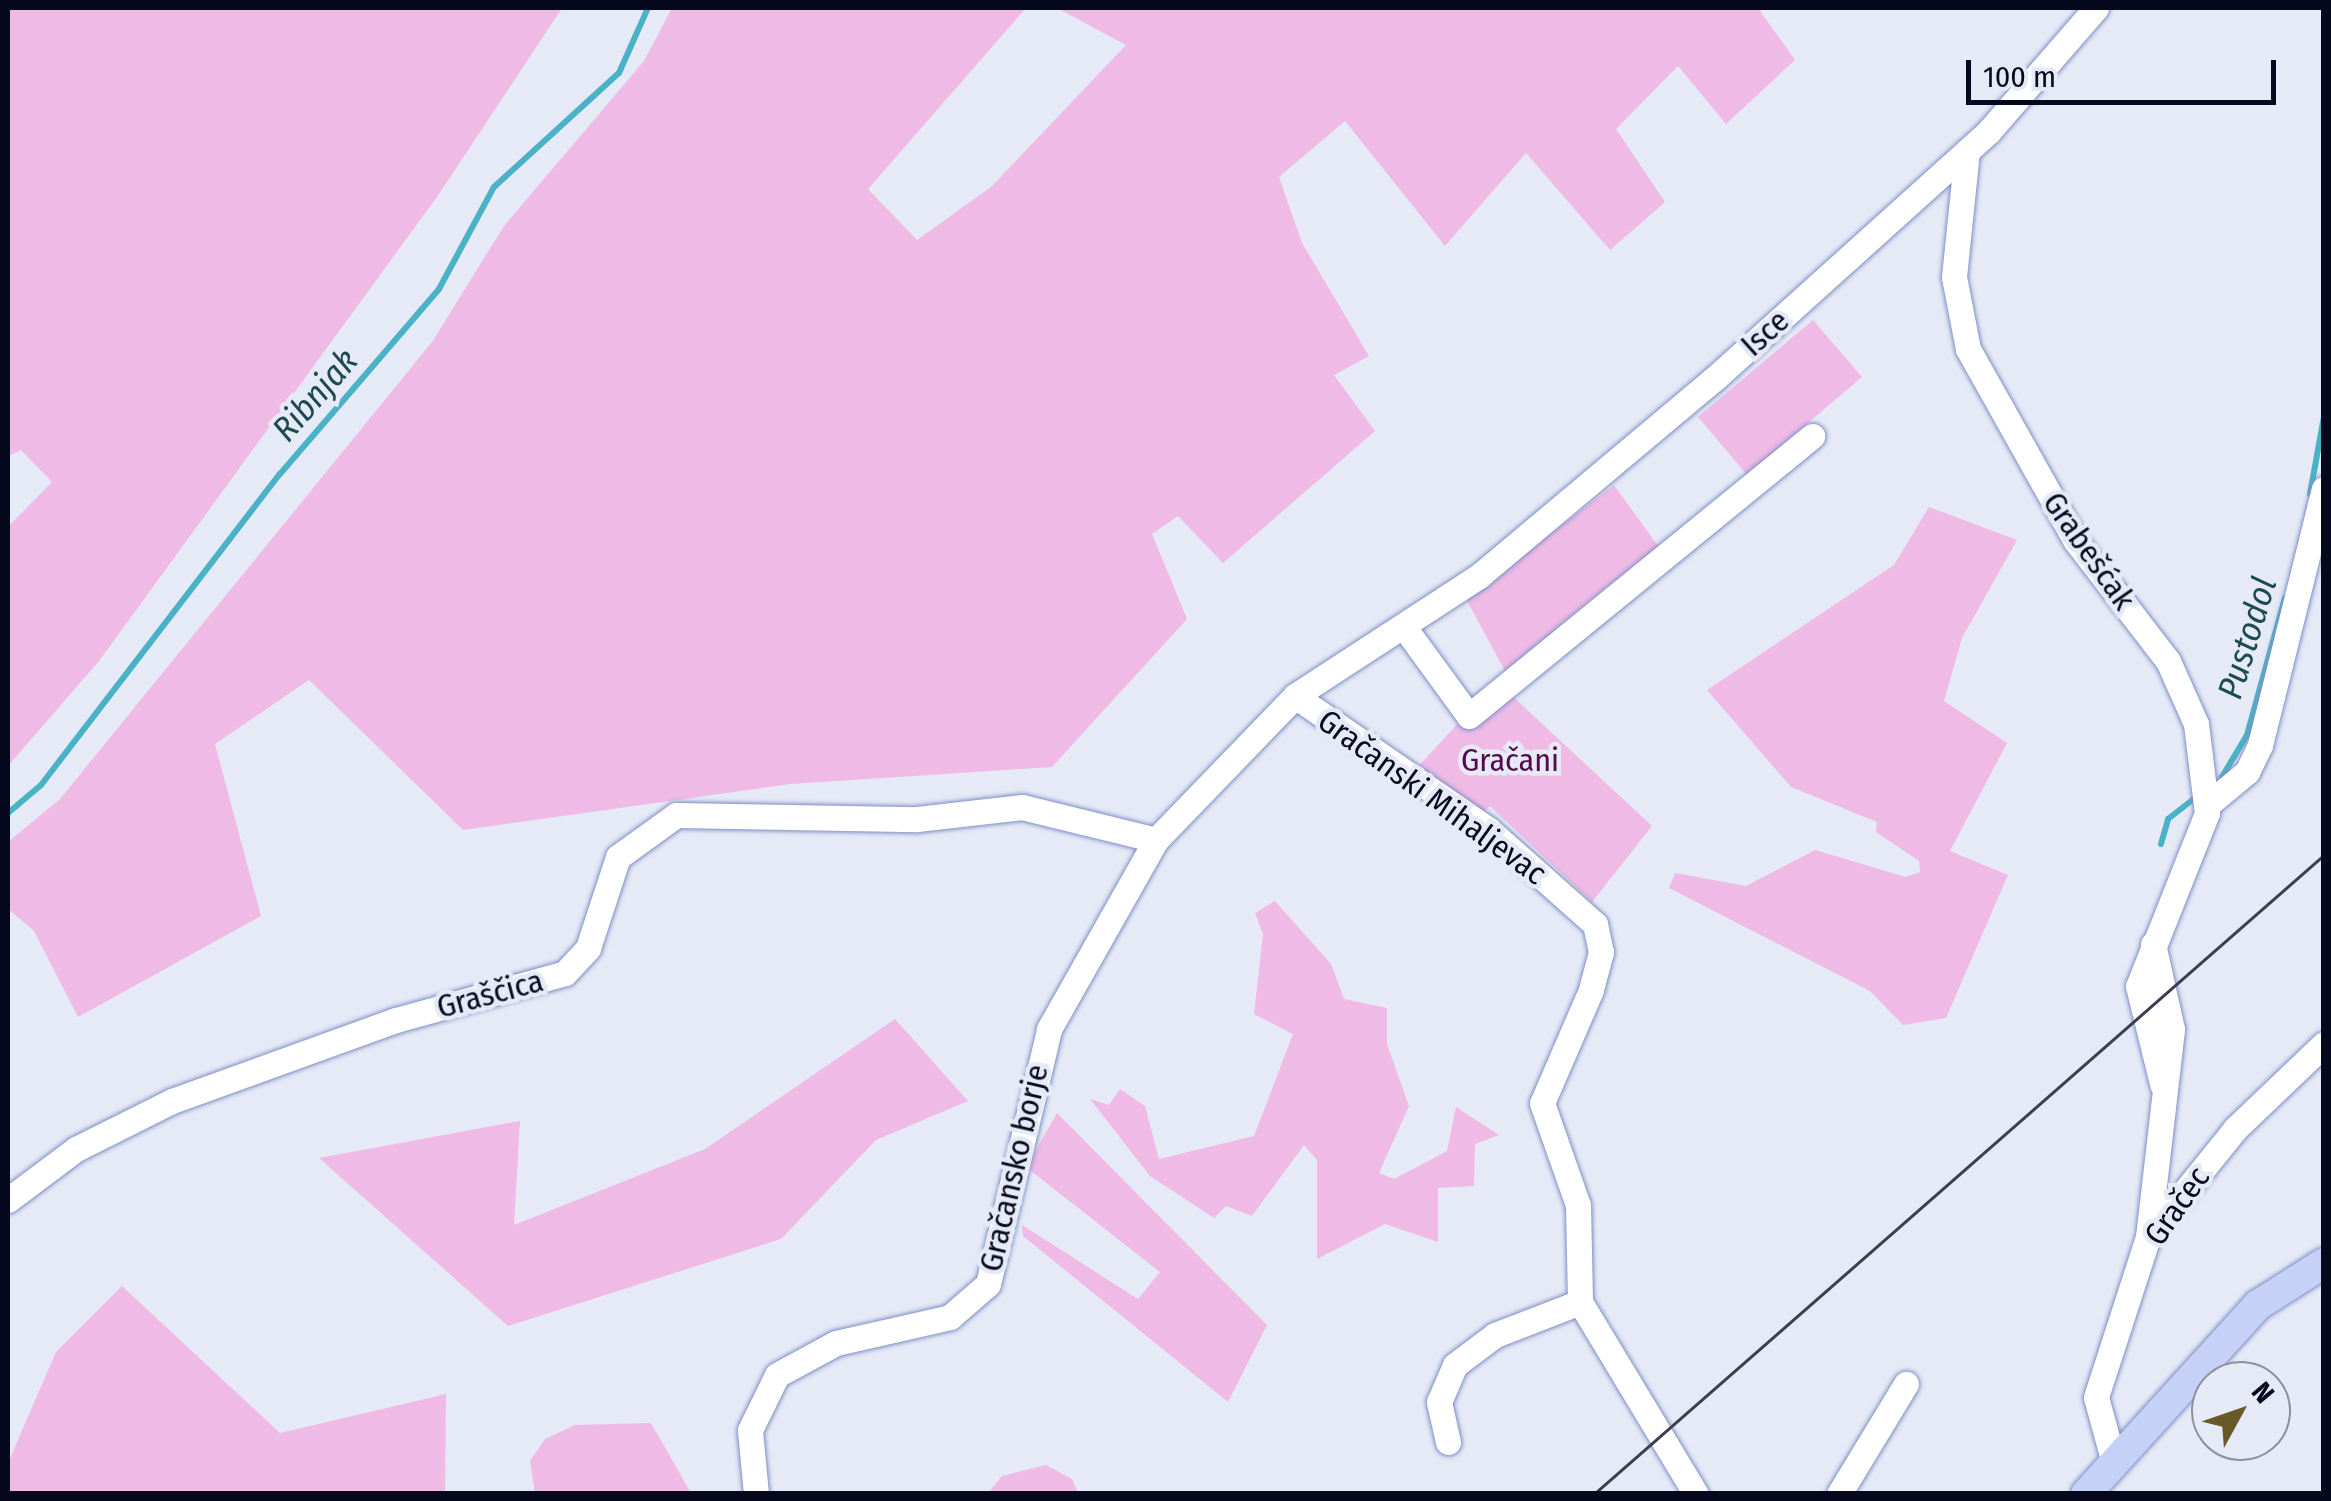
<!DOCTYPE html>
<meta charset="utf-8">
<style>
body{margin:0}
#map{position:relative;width:2331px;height:1501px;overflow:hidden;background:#e6eaf6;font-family:"Fira Sans Condensed",sans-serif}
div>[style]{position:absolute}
.green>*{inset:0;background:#efbae6}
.stream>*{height:6px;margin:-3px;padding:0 3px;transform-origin:3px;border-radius:3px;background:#49b2c6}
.roads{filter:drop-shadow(0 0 2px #7f8fc6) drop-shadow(0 0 2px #7f8fc6)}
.minor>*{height:25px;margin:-12.5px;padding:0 12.5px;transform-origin:12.5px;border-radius:12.5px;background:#fff}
.major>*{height:30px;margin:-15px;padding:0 15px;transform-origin:15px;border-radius:15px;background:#c6d1f7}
.tram>*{height:2.5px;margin:-1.25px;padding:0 1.25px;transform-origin:1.25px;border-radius:1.25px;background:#3c3f51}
span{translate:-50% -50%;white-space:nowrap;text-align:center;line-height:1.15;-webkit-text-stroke:9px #e6eaf6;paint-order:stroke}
.street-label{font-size:32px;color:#06091d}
.park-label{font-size:32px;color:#530a4d}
.water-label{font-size:35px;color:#1b4a52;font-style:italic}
.frame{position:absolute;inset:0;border:10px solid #06091d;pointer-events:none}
.north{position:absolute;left:2191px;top:1361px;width:100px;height:100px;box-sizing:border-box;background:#e6eaf6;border:2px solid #8c909f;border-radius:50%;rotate:50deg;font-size:28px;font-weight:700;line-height:40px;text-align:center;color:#06091d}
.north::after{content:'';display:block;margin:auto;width:35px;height:45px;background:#695926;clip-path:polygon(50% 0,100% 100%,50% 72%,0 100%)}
.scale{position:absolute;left:1966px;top:60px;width:310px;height:45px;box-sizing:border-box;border:5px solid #06091d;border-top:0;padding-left:12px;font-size:30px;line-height:35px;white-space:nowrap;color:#06091d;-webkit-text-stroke:8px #e6eaf6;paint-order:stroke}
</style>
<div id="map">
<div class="green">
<i style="clip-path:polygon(8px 8px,562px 8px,439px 194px,99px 661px,8px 766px,8px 527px,52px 482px,21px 450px,8px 456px)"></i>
<i style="clip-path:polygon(672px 8px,1026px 8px,868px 189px,917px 240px,991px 187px,1126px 45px,1057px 8px,1758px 8px,1795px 60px,1726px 124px,1678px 66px,1616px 129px,1665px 202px,1610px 250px,1526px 153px,1445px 246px,1345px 121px,1279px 177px,1302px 243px,1369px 356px,1334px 375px,1375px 431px,1223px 563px,1178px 516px,1152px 534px,1187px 619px,1052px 767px,790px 784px,463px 830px,309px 680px,215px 744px,261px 916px,78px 1017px,34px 931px,8px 909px,8px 842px,60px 799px,432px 342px,504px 226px,644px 61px)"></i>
<i style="clip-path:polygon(1813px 320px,1862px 377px,1747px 475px,1698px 417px)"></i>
<i style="clip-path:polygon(1614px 485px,1658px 546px,1561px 624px,1510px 680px,1466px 599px)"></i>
<i style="clip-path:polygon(1929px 507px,2017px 540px,1962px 638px,1944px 701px,2007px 743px,1950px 851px,2008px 875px,1946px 1018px,1903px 1025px,1870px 991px,1669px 888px,1675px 873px,1746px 886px,1815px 850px,1906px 877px,1920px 872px,1919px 861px,1876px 832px,1877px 822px,1791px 787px,1707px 690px,1894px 565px)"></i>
<i style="clip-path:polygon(1509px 693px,1652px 826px,1592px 902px,1490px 806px,1480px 815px,1413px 772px,1463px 718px)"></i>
<i style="clip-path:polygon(1275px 901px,1331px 964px,1344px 999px,1387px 1008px,1387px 1044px,1409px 1106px,1379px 1173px,1394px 1179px,1447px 1151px,1456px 1107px,1499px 1135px,1475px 1144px,1474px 1186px,1438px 1188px,1438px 1242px,1385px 1224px,1317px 1259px,1317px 1160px,1304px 1145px,1252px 1216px,1226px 1206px,1214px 1218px,1150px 1176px,1090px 1099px,1109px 1105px,1120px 1089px,1145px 1106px,1159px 1159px,1254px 1136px,1293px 1034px,1254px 1014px,1263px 934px,1255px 913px)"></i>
<i style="clip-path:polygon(895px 1019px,968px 1101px,876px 1140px,781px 1239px,508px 1326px,319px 1158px,520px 1121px,514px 1225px,705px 1149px)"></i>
<i style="clip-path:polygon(1057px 1113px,1267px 1325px,1228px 1402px,1023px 1236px,1022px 1225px,1138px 1299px,1160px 1272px,1026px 1167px)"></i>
<i style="clip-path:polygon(122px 1286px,280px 1433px,446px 1394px,445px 1493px,8px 1493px,8px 1463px,56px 1352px)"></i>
<i style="clip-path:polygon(651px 1423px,691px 1493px,535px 1493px,530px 1461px,545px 1439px,575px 1425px)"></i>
<i style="clip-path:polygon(1046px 1465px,1072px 1479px,1078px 1493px,988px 1493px,1002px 1476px)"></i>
</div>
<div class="stream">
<i style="left:2310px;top:494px;width:79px;rotate:-79.8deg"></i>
<i style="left:2222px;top:777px;width:49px;rotate:-59.2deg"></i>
<i style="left:2247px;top:735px;width:142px;rotate:-74.5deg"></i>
<i style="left:8px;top:813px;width:43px;rotate:-40.3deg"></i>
<i style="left:41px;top:785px;width:392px;rotate:-52.5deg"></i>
<i style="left:280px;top:474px;width:244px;rotate:-49.3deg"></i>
<i style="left:439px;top:289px;width:116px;rotate:-61.7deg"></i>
<i style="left:494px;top:187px;width:169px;rotate:-42.4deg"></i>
<i style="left:619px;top:73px;width:71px;rotate:-66deg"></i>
<i style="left:2161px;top:844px;width:26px;rotate:-74deg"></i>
<i style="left:2168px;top:819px;width:41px;rotate:-38deg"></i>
</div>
<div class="roads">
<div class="minor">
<i style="left:1967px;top:151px;width:127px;rotate:95.9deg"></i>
<i style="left:1954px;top:277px;width:73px;rotate:79deg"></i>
<i style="left:1968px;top:349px;width:219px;rotate:60.7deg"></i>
<i style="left:2075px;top:540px;width:153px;rotate:52.5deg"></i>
<i style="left:2168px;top:661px;width:69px;rotate:66deg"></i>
<i style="left:2196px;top:724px;width:90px;rotate:83deg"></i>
<i style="left:2207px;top:813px;width:186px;rotate:111.7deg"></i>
<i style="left:2138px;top:986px;width:101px;rotate:76.2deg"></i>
<i style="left:1404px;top:627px;width:110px;rotate:53.9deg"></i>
<i style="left:1469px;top:716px;width:443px;rotate:-39.2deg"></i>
<i style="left:1295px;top:696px;width:236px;rotate:34.6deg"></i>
<i style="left:1489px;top:830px;width:142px;rotate:41.6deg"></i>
<i style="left:1595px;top:924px;width:29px;rotate:78deg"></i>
<i style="left:1601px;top:952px;width:39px;rotate:105deg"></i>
<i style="left:1591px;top:990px;width:123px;rotate:113.4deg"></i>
<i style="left:1542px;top:1103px;width:108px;rotate:70.6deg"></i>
<i style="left:1578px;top:1205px;width:97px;rotate:88.8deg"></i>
<i style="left:1580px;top:1302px;width:224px;rotate:58.9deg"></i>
<i style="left:2207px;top:805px;width:52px;rotate:-39.5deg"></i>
<i style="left:2247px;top:772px;width:30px;rotate:-64deg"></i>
<i style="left:2260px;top:745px;width:264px;rotate:-76deg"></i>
<i style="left:1156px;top:840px;width:200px;rotate:-46deg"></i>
<i style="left:1295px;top:696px;width:220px;rotate:-33.1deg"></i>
<i style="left:1479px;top:576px;width:307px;rotate:-40deg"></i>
<i style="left:1714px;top:379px;width:370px;rotate:-42deg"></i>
<i style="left:1989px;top:131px;width:163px;rotate:-49deg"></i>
<i style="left:8px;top:1200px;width:85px;rotate:-36.9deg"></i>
<i style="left:76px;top:1149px;width:107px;rotate:-26.6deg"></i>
<i style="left:172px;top:1101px;width:238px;rotate:-19.9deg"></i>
<i style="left:396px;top:1020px;width:175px;rotate:-15.5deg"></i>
<i style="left:565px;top:973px;width:34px;rotate:-47deg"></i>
<i style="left:588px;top:948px;width:96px;rotate:-71.8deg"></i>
<i style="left:618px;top:857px;width:72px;rotate:-35.9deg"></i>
<i style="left:676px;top:815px;width:241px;rotate:1deg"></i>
<i style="left:917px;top:819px;width:106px;rotate:-6.5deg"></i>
<i style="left:1022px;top:807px;width:138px;rotate:13.8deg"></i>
<i style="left:2148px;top:1237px;width:209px;rotate:-83.4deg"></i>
<i style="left:2172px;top:1029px;width:87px;rotate:-102.6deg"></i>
<i style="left:1448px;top:1442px;width:41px;rotate:-102.7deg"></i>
<i style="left:1439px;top:1402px;width:40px;rotate:-66.6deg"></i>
<i style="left:1455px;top:1365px;width:50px;rotate:-36.9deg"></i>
<i style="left:1495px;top:1335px;width:91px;rotate:-21.2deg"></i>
<i style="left:2114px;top:1463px;width:68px;rotate:-105.3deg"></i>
<i style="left:2096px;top:1397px;width:168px;rotate:-72deg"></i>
<i style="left:2148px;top:1237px;width:139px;rotate:-51.1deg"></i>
<i style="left:2235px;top:1129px;width:123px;rotate:-43.7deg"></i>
<i style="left:756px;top:1494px;width:64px;rotate:-95.4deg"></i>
<i style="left:750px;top:1430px;width:61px;rotate:-63.9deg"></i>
<i style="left:777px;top:1375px;width:67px;rotate:-28.5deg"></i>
<i style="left:836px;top:1343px;width:117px;rotate:-12.8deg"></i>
<i style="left:950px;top:1317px;width:50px;rotate:-41deg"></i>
<i style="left:988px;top:1284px;width:262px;rotate:-76.5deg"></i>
<i style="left:1049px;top:1029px;width:217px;rotate:-60.5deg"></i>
<i style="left:1839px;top:1494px;width:129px;rotate:-58.7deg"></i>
</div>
<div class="major">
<i style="left:2086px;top:1494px;width:256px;rotate:-47.7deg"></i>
<i style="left:2258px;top:1305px;width:78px;rotate:-32.5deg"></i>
</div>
</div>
<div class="tram">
<i style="left:1594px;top:1494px;width:970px;rotate:-41.2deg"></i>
</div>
<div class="street-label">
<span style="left:1765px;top:333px;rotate:-42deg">Isce</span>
<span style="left:2089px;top:551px;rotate:55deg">Grabešćak</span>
<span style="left:1432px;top:797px;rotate:36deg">Gračanski Mihaljevac</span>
<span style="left:490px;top:994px;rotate:-15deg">Graščica</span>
<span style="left:1014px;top:1168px;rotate:-77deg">Gračansko borje</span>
<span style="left:2177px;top:1206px;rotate:-55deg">Gračec</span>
</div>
<div class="park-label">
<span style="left:1510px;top:760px">Gračani</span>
</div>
<div class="water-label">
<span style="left:315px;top:395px;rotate:-49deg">Ribnjak</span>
<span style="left:2247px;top:638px;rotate:-73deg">Pustodol</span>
</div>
<div class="frame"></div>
<div class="north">N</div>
<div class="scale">100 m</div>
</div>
